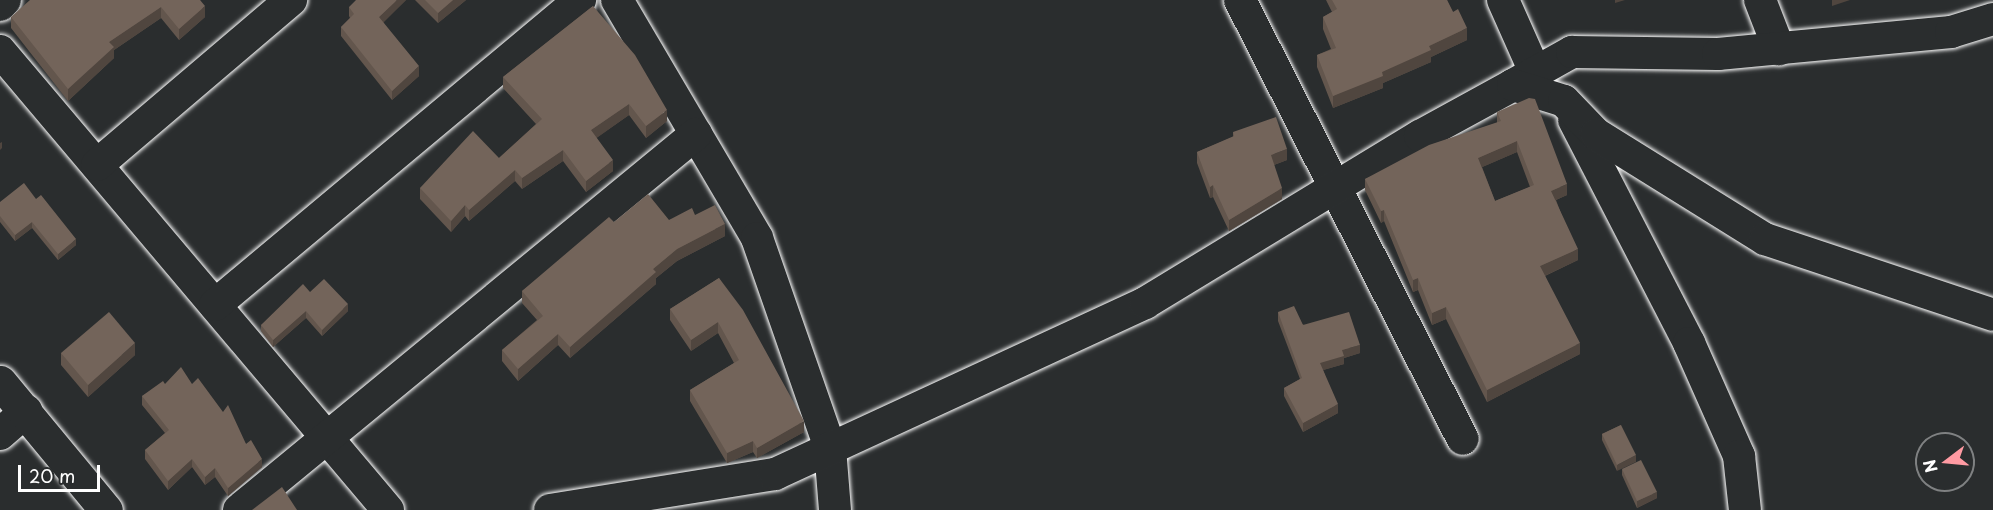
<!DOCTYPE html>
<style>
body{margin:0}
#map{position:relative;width:1993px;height:510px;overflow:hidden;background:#2a2d2e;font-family:"Playpen Sans",sans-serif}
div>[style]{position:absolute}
.roads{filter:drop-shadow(0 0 2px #fff) drop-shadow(0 0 2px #fff)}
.street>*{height:32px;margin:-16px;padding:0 16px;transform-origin:16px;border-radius:16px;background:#2a2d2e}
.secondary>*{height:33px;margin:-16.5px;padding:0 16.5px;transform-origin:16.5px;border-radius:16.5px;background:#2a2d2e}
.wall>*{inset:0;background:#63564d}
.shaded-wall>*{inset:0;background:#50463f}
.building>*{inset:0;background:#73645a}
span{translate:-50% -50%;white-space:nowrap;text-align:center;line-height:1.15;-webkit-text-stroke:4.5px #2a2d2e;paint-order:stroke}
.north{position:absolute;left:1915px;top:432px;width:60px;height:60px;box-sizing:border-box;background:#2a2d2e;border:2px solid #7f8182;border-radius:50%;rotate:254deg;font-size:16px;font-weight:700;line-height:24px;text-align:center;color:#fff}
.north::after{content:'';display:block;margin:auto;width:21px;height:27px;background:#ff9aa2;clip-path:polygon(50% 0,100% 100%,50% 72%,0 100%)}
.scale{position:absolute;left:18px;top:465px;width:82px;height:27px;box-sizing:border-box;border:3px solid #fff;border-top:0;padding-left:8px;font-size:18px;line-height:21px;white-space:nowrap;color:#fff;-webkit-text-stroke:4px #2a2d2e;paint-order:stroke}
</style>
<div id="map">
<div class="roads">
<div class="street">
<i style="left:617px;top:0;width:276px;rotate:59.5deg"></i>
<i style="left:757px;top:238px;width:222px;rotate:70.8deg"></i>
<i style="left:830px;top:448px;width:62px;rotate:85.4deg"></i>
<i style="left:1240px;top:0;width:492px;rotate:63.1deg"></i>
<i style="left:1503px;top:0;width:79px;rotate:66deg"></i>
<i style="left:1760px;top:0;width:53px;rotate:68.8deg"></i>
<i style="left:0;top:5px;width:7px;rotate:-45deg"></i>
<i style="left:0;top:51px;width:601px;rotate:49.79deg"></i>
<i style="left:1513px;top:85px;width:68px;rotate:-29.2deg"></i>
<i style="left:1572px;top:52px;width:146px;rotate:0.8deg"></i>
<i style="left:1718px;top:54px;width:234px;rotate:-5.4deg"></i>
<i style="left:1951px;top:32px;width:44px;rotate:-17.2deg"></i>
<i style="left:1574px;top:120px;width:251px;rotate:62.7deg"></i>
<i style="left:1689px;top:343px;width:124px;rotate:66.1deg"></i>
<i style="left:1739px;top:456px;width:54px;rotate:83.7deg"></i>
<i style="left:97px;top:165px;width:255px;rotate:-40.4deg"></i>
<i style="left:215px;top:305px;width:476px;rotate:-39.9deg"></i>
<i style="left:0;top:434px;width:35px;rotate:-41deg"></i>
<i style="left:239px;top:510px;width:592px;rotate:-39.45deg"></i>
<i style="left:550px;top:510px;width:228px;rotate:-9.1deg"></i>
<i style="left:775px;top:474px;width:408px;rotate:-24.8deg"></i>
<i style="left:1145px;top:303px;width:322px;rotate:-31.3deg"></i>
<i style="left:1420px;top:136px;width:106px;rotate:-28.7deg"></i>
<i style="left:1513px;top:85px;width:53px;rotate:17.4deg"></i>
<i style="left:1564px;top:101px;width:46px;rotate:45.9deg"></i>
<i style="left:1596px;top:134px;width:199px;rotate:31.9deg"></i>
<i style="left:1765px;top:239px;width:240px;rotate:18.4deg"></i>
</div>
<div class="secondary">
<i style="left:0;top:382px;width:166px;rotate:50.4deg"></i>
</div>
</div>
<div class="wall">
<i style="clip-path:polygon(200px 0,205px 17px,179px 40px,161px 18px,114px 50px,114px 58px,68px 101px,11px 28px,11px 17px)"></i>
<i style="clip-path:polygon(406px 0,383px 22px,419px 76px,392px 100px,341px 36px,341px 27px,350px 18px,349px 16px,349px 7px)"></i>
<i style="clip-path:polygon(415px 0,466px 0,438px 23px)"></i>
<i style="clip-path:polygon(1326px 0,1447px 0,1467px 40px,1431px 57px,1431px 62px,1383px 83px,1383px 88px,1333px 108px,1317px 67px,1317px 55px,1331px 49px,1323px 29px,1323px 17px,1332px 12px)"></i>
<i style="clip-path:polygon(593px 6px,667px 121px,646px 138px,629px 115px,596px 138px,613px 171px,586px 192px,563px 161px,522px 189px,515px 181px,469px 221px,465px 216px,451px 232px,420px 199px,420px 188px,499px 158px,536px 124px,503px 88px,503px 77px)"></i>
<i style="clip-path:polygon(evenodd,1497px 112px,1567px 195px,1556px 200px,1578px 260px,1545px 276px,1580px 354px,1487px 402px,1446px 319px,1432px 325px,1418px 290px,1413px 292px,1384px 221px,1381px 223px,1365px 190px,1365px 179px,1497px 123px,1497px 112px,1517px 152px,1530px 187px,1495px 201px,1482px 167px,1517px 152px)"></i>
<i style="clip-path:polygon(1233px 132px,1287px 160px,1274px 165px,1282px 199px,1229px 231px,1213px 197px,1210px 198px,1197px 163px,1197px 152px,1233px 137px)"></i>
<i style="clip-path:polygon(36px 199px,76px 245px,58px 260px,32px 228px,15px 241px,0 222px,0 202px)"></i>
<i style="clip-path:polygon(695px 215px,725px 236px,677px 261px,656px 278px,656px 284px,570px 358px,558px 345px,518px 381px,502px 361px,502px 350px,537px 320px,522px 303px,522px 291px,614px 222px,669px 220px)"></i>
<i style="clip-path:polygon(719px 278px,804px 432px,757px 458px,753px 452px,727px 463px,690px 401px,690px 390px,734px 363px,718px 333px,691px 351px,670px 320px,670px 309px)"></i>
<i style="clip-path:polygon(310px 292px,348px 311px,322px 336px,306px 318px,273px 347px,261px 331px,261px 325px)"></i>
<i style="clip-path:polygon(1278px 312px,1360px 353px,1344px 358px,1344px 364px,1323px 370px,1338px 413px,1303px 432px,1284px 396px,1284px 388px,1300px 379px,1278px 321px)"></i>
<i style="clip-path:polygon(61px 353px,135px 355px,88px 397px,61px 365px)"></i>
<i style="clip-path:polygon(165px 384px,192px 384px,246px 444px,262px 467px,228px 496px,215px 477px,205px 485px,192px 467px,168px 490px,145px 459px,145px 450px,165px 433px,142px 405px,142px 396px)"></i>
<i style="clip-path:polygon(1621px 425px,1617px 471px,1602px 440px,1602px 434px)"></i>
<i style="clip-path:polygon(1622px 469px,1657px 498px,1637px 508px,1622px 475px)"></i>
</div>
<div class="shaded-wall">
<i style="clip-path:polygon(397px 0,406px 0,379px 27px,379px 17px)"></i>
<i style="clip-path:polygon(453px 0,466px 0,438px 23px,438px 13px)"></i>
<i style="clip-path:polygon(1615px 0,1625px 0,1615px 3px)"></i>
<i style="clip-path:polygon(1832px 0,1850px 0,1832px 6px)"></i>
<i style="clip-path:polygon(205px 6px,205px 17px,179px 40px,179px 29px)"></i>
<i style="clip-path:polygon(161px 7px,161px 18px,114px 50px,114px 58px,68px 101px,68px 89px,109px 42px)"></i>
<i style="clip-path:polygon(1467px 28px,1467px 40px,1431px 57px,1431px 62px,1383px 83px,1383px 88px,1333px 108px,1333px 96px,1382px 72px,1429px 46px)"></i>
<i style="clip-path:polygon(419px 66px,419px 76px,392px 100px,392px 91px)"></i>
<i style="clip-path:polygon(629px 104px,629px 115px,591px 142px,591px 130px)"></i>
<i style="clip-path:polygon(667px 110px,667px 121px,646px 138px,646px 126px)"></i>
<i style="clip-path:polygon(1517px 141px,1517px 152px,1478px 169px,1478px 158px)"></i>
<i style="clip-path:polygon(2px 142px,2px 148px,0 150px,0 143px)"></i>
<i style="clip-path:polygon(1287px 149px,1287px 160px,1271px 166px,1271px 155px)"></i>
<i style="clip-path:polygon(563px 150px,563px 161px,522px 189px,522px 178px)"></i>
<i style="clip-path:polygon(613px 160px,613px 171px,586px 192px,586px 181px)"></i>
<i style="clip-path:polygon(515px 170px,515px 181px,469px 221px,469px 210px)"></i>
<i style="clip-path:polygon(1567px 184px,1567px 195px,1551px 202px,1551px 191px)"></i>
<i style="clip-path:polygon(1213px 185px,1213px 197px,1210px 198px,1210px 187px)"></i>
<i style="clip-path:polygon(1282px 188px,1282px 199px,1229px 231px,1229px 220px)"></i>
<i style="clip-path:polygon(465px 205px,465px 216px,451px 232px,451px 221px)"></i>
<i style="clip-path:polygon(1384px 210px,1384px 221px,1381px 223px,1381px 211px)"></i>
<i style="clip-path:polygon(32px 222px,32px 228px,15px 241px,15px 235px)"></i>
<i style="clip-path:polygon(725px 224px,725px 236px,677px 261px,656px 278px,656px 284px,570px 358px,570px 347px,653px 269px,677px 249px)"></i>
<i style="clip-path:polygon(76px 239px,76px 245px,58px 260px,58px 254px)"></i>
<i style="clip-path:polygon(1578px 249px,1578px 260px,1540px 278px,1540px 266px)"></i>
<i style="clip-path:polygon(1418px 278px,1418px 290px,1413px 292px,1413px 280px)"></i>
<i style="clip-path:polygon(348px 304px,348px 311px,322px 336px,322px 330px)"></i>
<i style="clip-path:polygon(1446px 307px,1446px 319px,1432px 325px,1432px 313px)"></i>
<i style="clip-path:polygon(306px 311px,306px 318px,273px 347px,273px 340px)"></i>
<i style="clip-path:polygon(718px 322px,718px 333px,691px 351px,691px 340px)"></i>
<i style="clip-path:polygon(558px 334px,558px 345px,518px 381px,518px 369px)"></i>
<i style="clip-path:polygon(135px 343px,135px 355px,88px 397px,88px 385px)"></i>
<i style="clip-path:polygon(1580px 343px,1580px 354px,1487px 402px,1487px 390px)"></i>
<i style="clip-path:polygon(1360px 345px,1360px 353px,1344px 358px,1344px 364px,1320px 371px,1320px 363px,1342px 350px)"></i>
<i style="clip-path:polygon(1338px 404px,1338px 413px,1303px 432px,1303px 423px)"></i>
<i style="clip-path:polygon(804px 421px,804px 432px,757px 458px,757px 448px)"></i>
<i style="clip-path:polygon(753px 441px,753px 452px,727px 463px,727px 453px)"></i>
<i style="clip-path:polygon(1636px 455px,1636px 462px,1617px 471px,1617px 465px)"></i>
<i style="clip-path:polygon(192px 459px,192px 467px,168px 490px,168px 481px)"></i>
<i style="clip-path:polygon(262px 459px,262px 467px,228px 496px,228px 488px)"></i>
<i style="clip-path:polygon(215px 468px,215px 477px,205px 485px,205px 477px)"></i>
<i style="clip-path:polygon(1657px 492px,1657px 498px,1637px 508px,1637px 501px)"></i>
</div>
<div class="building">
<i style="clip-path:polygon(30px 0,200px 0,205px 6px,179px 29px,161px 7px,109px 42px,114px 47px,68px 89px,11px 17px)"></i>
<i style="clip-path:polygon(356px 0,397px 0,379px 17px,419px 66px,392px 91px,341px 27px,354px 14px,349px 7px)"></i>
<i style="clip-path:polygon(425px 0,453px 0,438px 13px)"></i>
<i style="clip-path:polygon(1332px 0,1447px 0,1453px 12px,1458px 9px,1467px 28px,1429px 46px,1431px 50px,1382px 72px,1383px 76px,1333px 96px,1317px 55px,1336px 48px,1323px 17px,1337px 9px)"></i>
<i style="clip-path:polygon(593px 6px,635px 55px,667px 110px,646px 126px,629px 104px,591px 130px,613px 160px,586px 181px,563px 150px,522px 178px,515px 170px,469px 210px,465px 205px,451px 221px,420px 188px,473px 131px,499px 158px,542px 119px,503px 77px)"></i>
<i style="clip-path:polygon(evenodd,1529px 98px,1535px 99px,1567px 184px,1551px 191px,1578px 249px,1540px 266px,1580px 343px,1487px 390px,1446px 307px,1432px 313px,1418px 278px,1413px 280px,1384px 210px,1381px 211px,1365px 179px,1429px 145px,1501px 121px,1497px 112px,1529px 98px,1517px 141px,1534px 185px,1495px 201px,1478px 158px,1517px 141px)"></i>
<i style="clip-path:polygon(1276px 117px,1287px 149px,1271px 155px,1282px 188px,1229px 220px,1213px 185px,1210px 187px,1197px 152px,1234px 136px,1233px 132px)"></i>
<i style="clip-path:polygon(24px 183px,36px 199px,41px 195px,76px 239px,58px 254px,32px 222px,15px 235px,0 216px,0 202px)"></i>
<i style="clip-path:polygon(648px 194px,669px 220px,692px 208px,695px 215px,715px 205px,725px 224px,677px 249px,653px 269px,656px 272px,570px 347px,558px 334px,518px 369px,502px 350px,543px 316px,522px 291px,609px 217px,614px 222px)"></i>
<i style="clip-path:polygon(719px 278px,743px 310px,804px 421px,757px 448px,753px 441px,727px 453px,690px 390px,739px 360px,718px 322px,691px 340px,670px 309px)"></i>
<i style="clip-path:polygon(324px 279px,348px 304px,322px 330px,306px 311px,273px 340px,261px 325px,303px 284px,310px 292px)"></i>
<i style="clip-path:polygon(1294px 306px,1303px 325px,1349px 312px,1360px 345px,1342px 350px,1344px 356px,1320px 363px,1338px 404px,1303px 423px,1284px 388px,1302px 378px,1278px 312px)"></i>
<i style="clip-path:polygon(109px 312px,135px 343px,88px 385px,61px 353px)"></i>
<i style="clip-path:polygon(181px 367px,192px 384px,198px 378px,223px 412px,228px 405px,246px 444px,251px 440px,262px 459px,228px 488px,215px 468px,205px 477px,192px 459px,168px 481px,145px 450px,169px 430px,142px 396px,163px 381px,165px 384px)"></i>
<i style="clip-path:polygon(1621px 425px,1636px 455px,1617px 465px,1602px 434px)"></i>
<i style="clip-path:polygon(1641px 460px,1657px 492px,1637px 501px,1622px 469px)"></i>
<i style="clip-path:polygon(282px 487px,297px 510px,252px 510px)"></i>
</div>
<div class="north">N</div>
<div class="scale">20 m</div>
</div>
